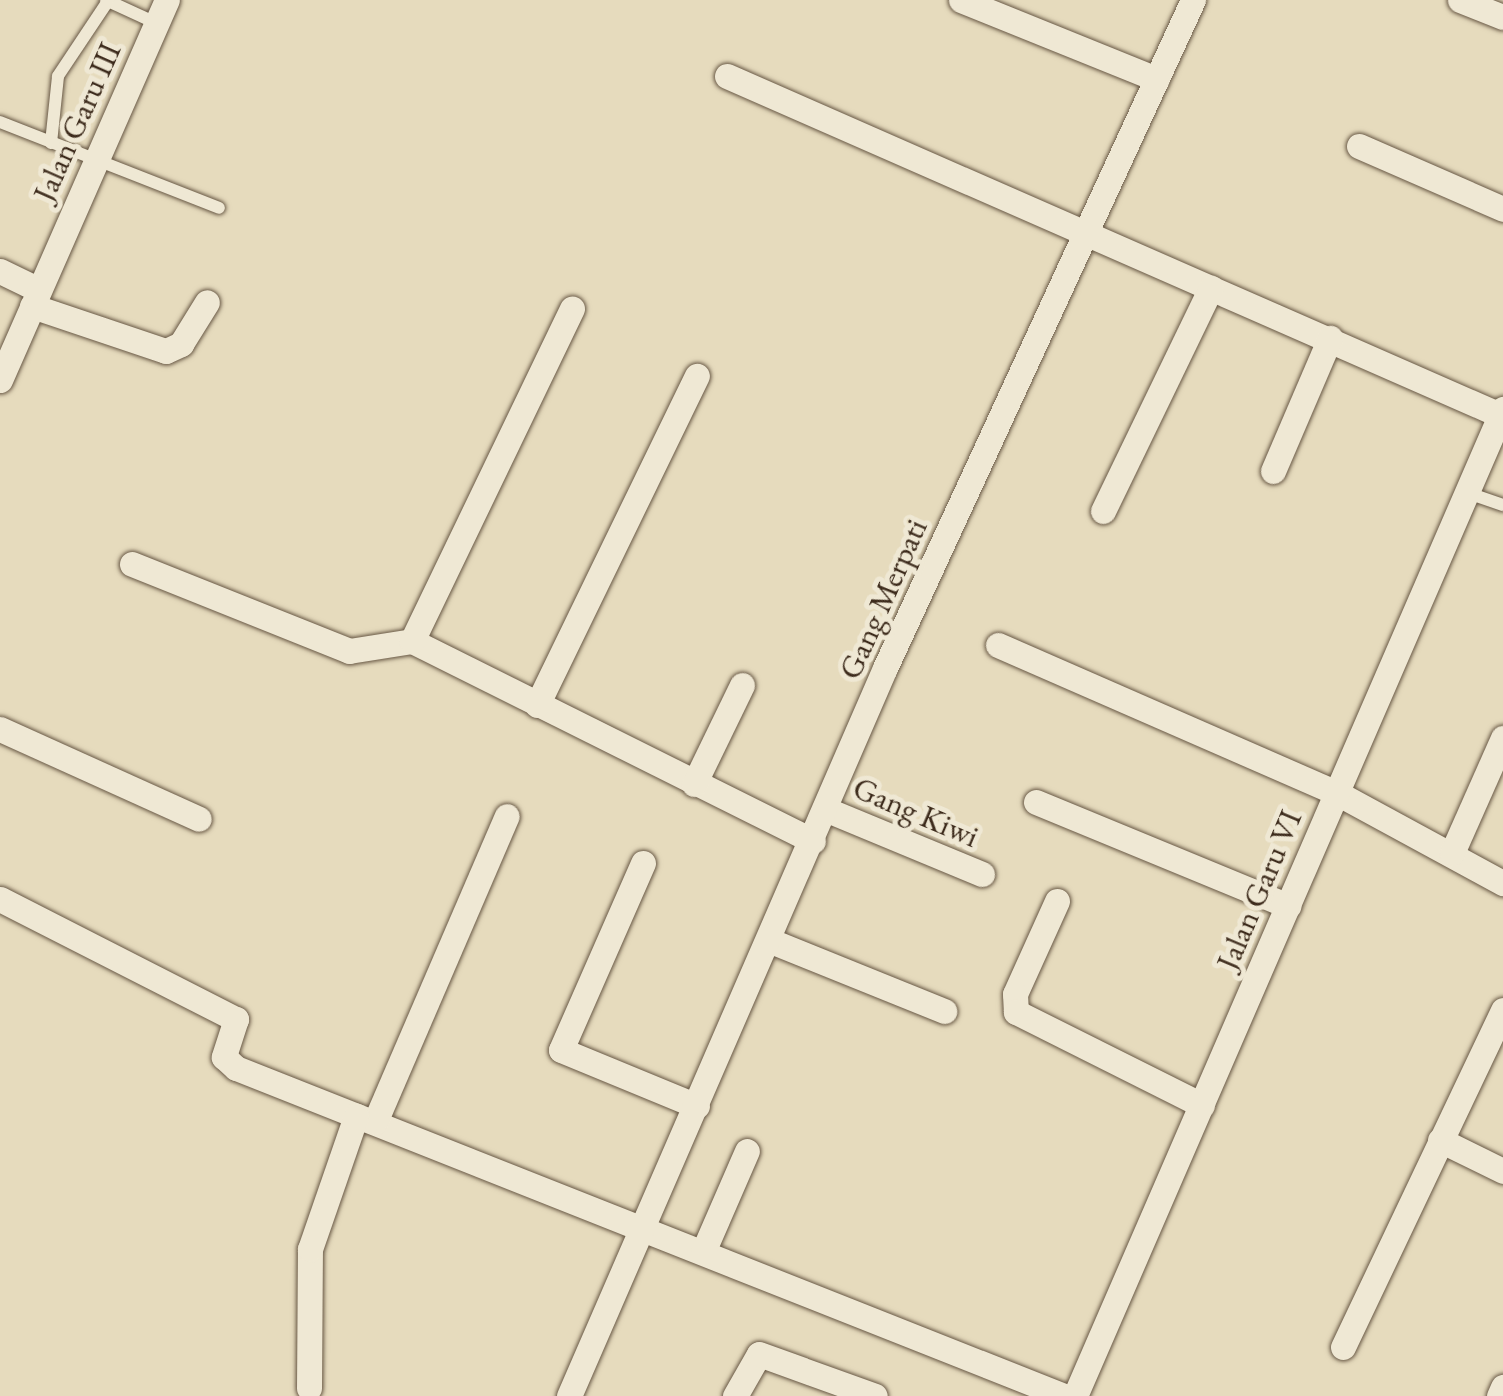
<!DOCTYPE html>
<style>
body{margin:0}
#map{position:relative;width:1503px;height:1396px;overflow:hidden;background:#e6dbbd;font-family:"EB Garamond",serif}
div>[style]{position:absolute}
.roads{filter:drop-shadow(0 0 2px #675744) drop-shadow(0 0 2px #675744)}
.service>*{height:12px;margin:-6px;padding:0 6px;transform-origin:6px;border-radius:6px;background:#efe8d4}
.minor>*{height:25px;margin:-12.5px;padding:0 12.5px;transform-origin:12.5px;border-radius:12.5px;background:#efe8d4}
span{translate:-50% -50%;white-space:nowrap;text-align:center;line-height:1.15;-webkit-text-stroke:10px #efe8d4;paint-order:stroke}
.street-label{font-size:32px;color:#3d2b1c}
</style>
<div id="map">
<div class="roads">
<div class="service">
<i style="left:106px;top:0;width:55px;rotate:24.7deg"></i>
<i style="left:0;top:122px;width:235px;rotate:21.4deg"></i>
<i style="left:51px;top:143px;width:67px;rotate:-84deg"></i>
<i style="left:58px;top:76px;width:90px;rotate:-56.3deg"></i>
<i style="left:1468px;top:493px;width:37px;rotate:19deg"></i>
</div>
<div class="minor">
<i style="left:961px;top:0;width:211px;rotate:22deg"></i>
<i style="left:1460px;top:0;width:46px;rotate:21.6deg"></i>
<i style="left:727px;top:76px;width:844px;rotate:23.68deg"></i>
<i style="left:1359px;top:146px;width:157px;rotate:23.6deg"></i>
<i style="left:0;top:271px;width:43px;rotate:26deg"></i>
<i style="left:32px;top:306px;width:141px;rotate:18.6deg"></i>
<i style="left:166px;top:351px;width:17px;rotate:-25deg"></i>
<i style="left:181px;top:344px;width:49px;rotate:-58.2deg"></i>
<i style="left:0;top:380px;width:415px;rotate:-66.3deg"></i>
<i style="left:1273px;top:471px;width:145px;rotate:-66.8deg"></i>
<i style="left:1103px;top:511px;width:248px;rotate:-64.2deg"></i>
<i style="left:132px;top:564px;width:234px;rotate:21.8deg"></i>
<i style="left:349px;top:651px;width:64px;rotate:-9deg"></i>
<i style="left:412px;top:641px;width:448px;rotate:26.5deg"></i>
<i style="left:412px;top:641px;width:369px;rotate:-64.3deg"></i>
<i style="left:998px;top:645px;width:370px;rotate:23.6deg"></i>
<i style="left:1337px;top:793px;width:189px;rotate:28.5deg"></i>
<i style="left:537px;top:705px;width:366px;rotate:-64.1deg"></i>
<i style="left:0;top:729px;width:218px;rotate:24.3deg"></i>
<i style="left:694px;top:784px;width:110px;rotate:-64.1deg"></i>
<i style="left:1036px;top:802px;width:273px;rotate:22.4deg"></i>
<i style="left:825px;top:809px;width:170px;rotate:22.5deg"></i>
<i style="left:1452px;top:853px;width:126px;rotate:-66.1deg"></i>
<i style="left:643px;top:863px;width:204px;rotate:113.7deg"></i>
<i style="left:561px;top:1050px;width:147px;rotate:22.4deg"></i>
<i style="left:0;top:899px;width:265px;rotate:27deg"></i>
<i style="left:236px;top:1019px;width:40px;rotate:108deg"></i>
<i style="left:224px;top:1057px;width:16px;rotate:43deg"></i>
<i style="left:236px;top:1068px;width:891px;rotate:21.61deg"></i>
<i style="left:1057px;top:901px;width:102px;rotate:114.3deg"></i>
<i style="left:1015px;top:994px;width:18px;rotate:87deg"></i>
<i style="left:1016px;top:1012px;width:208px;rotate:26.6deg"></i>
<i style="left:771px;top:941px;width:187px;rotate:22deg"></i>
<i style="left:375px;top:1122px;width:333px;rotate:-66.7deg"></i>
<i style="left:1440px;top:1140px;width:70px;rotate:26.2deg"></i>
<i style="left:703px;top:1252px;width:110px;rotate:-66.5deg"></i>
<i style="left:1343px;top:1347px;width:373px;rotate:-64.6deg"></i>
<i style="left:309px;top:1388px;width:139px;rotate:-89.6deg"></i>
<i style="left:310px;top:1249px;width:141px;rotate:-70.9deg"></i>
<i style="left:569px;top:1396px;width:794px;rotate:-66.54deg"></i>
<i style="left:885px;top:668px;width:736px;rotate:-65.25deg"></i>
<i style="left:735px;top:1396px;width:48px;rotate:-60.3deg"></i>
<i style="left:759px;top:1354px;width:123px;rotate:19.9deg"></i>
<i style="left:1075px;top:1396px;width:1076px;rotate:-66.56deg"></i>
<i style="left:1499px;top:1396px;width:10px;rotate:-66deg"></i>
</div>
</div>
<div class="street-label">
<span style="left:77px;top:122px;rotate:-66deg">Jalan Garu III</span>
<span style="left:883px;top:599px;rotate:-66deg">Gang Merpati</span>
<span style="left:916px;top:812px;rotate:23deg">Gang Kiwi</span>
<span style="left:1259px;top:890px;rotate:-67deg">Jalan Garu VI</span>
</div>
</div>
